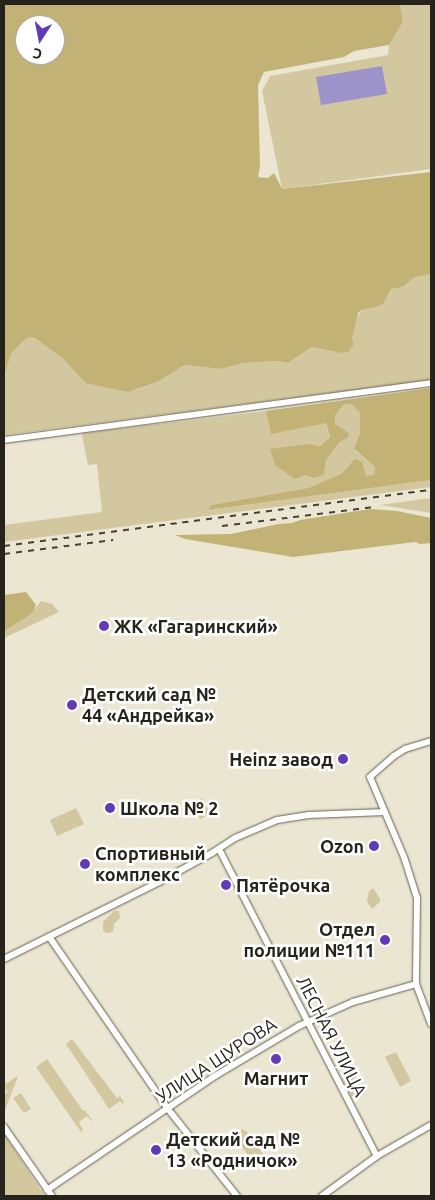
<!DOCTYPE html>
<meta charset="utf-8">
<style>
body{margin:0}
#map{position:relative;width:435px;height:1200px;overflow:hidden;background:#ebe6d2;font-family:Ubuntu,sans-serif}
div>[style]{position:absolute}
.green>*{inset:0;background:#d2c79f}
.forest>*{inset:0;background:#c3b276}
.water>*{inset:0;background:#9c93ca}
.roads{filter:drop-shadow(0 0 1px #635f4e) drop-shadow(0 0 1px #635f4e)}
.minor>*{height:6px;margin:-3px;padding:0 3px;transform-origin:3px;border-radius:3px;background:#fff}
.rail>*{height:2px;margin-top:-1px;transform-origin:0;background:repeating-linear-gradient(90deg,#434036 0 6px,transparent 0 12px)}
.dots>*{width:14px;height:14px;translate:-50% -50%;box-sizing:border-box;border:2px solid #fff;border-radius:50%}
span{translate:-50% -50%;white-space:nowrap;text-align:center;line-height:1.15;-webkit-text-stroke:5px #fff;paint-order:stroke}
.poi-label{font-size:18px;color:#25231b;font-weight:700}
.left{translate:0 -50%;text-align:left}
.right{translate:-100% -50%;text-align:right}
.street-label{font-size:18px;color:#25231b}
.frame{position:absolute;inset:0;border:5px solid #25231b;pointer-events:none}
.north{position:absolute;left:15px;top:15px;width:50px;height:50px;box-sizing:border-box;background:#fff;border:1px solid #a8a7a4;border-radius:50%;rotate:191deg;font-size:14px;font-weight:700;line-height:20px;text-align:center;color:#25231b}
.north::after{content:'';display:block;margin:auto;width:18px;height:22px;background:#603bb3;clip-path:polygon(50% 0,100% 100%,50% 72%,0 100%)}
</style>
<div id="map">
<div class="green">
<i style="clip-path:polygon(400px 4px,431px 4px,431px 169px,282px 189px,262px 91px,270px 76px,388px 55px,389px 45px,403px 22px)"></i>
<i style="clip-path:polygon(431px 274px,431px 380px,4px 435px,4px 377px,11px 354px,24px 340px,29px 337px,35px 338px,57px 354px,83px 378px,135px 390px,157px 382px,185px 365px,221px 369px,243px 363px,278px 361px,288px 363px,312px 347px,340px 353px,354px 344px,352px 339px,356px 318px,362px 310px,380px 306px,384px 303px,391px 289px,403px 287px,415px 277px)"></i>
<i style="clip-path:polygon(351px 404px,360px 413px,360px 433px,354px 450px,375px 467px,374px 476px,366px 477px,362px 462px,348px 466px,341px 474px,308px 488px,211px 505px,208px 510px,431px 480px,431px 487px,4px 542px,4px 525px,102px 512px,97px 464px,88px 465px,82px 435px,85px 433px,266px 411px,271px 433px,325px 422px,330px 437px,320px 446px,310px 444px,304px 475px,314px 478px,324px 475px,326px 460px,348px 433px,335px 424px,334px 415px,343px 405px)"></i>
<i style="clip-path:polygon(431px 498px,431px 513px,380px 505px)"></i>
<i style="clip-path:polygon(41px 601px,52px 604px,59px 612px,4px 638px,4px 631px,30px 615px)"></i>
<i style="clip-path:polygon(202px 798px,210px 814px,200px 819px,192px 803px)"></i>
<i style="clip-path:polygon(76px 808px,84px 824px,57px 836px,50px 820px)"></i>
<i style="clip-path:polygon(373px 888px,380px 899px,380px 902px,372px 909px,367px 901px,369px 891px)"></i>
<i style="clip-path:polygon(114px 911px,119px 911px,120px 918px,114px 924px,113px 932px,106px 933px,103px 930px,103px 922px)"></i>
<i style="clip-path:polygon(72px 1039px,117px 1098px,120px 1096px,124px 1102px,122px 1104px,120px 1101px,109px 1109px,66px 1044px)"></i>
<i style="clip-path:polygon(396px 1052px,411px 1081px,400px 1087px,385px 1057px)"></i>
<i style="clip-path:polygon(47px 1059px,83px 1111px,85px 1110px,94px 1123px,87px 1116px,79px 1122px,83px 1130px,81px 1132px,36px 1067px)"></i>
<i style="clip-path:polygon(354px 1073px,363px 1091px,352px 1097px,343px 1079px)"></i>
<i style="clip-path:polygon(17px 1076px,17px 1079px,4px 1113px,4px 1095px,7px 1092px,4px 1085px)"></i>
<i style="clip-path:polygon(21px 1093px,31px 1109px,24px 1113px,13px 1098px)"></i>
<i style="clip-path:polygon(242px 1129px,246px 1131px,264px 1155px,256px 1161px,250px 1157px,233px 1136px)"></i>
<i style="clip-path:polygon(4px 1134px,45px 1196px,4px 1196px)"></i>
</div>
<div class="forest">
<i style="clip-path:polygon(evenodd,4px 4px,400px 4px,403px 22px,389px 45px,354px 51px,344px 57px,264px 72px,258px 85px,260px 167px,258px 177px,268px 178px,274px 173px,282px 189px,431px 172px,431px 274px,415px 277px,403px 287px,391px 289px,384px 303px,380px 306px,362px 310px,358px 313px,352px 339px,354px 344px,348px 352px,340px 353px,312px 347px,288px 363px,278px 361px,243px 363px,221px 369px,185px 365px,157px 382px,128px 392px,86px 383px,62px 358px,35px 338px,29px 337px,24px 340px,11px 354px,4px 377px,4px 4px,25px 25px,55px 25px,55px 55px,25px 55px,25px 25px)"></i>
<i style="clip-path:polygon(431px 388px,431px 480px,208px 510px,211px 505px,308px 488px,341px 474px,355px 459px,362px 462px,366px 476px,374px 475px,375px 467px,354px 449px,360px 433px,360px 413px,351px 404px,343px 405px,335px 415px,335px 424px,349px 433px,348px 437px,340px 442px,326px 460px,324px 475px,314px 478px,304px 475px,295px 479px,275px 465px,270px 449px,310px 444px,320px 446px,330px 437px,326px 423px,271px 434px,266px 411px)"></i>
<i style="clip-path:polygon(370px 509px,397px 511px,431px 518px,431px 543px,420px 544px,415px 542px,293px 557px,185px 539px,175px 535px,231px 534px,279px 524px,292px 523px,300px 520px)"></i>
<i style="clip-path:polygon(26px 592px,36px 605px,34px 610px,30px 615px,4px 631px,4px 595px)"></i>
</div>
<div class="water">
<i style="clip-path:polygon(382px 66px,387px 94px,321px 105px,316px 77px)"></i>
</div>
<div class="roads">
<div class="minor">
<i style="left:4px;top:440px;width:431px;rotate:-7.6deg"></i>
<i style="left:431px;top:741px;width:27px;rotate:163deg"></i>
<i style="left:405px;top:749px;width:13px;rotate:148deg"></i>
<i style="left:394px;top:756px;width:32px;rotate:139deg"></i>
<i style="left:370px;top:777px;width:87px;rotate:67deg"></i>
<i style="left:404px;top:857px;width:43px;rotate:72.4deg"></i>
<i style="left:417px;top:898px;width:86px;rotate:90.7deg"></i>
<i style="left:416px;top:984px;width:43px;rotate:69.4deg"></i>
<i style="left:219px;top:849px;width:345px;rotate:62.8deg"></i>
<i style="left:50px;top:938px;width:208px;rotate:55.4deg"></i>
<i style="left:168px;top:1109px;width:111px;rotate:51.6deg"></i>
<i style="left:4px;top:959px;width:175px;rotate:-26.4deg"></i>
<i style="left:161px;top:881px;width:58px;rotate:-28.8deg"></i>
<i style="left:212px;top:853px;width:27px;rotate:-33deg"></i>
<i style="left:235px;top:838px;width:46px;rotate:-23.2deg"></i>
<i style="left:277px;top:820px;width:32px;rotate:-9deg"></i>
<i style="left:309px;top:815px;width:76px;rotate:-2.3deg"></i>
<i style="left:4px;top:1127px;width:84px;rotate:55.2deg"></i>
<i style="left:47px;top:1190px;width:203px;rotate:-34.2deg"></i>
<i style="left:215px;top:1076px;width:98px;rotate:-30.8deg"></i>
<i style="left:299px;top:1026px;width:59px;rotate:-24deg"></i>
<i style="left:353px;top:1002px;width:66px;rotate:-15.9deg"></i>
<i style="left:322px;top:1196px;width:68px;rotate:-36deg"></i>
<i style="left:377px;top:1156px;width:62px;rotate:-29.9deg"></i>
</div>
</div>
<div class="rail">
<i style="left:222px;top:526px;width:153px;rotate:-7.1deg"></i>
<i style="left:4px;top:546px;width:431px;rotate:-7.5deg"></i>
<i style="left:4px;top:554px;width:110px;rotate:-7.3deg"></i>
</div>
<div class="dots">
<i style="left:104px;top:626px;background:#603bb3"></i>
<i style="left:72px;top:705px;background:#603bb3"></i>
<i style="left:343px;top:759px;background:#603bb3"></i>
<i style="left:110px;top:808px;background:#603bb3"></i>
<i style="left:374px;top:846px;background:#603bb3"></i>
<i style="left:85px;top:864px;background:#603bb3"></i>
<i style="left:226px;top:885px;background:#603bb3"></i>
<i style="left:385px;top:940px;background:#603bb3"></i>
<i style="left:276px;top:1059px;background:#603bb3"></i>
<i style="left:156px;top:1150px;background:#603bb3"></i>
</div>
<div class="poi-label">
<span class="left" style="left:114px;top:626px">ЖК «Гагаринский»</span>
<span class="left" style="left:82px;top:705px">Детский сад №<br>44 «Андрейка»</span>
<span class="right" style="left:333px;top:759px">Heinz завод</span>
<span class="left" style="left:120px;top:808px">Школа № 2</span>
<span class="right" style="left:364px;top:846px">Ozon</span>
<span class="left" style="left:95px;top:864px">Спортивный<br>комплекс</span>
<span class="left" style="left:236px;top:885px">Пятёрочка</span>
<span class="right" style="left:375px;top:940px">Отдел<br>полиции №111</span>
<span style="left:276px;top:1078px">Магнит</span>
<span class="left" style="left:166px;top:1150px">Детский сад №<br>13 «Родничок»</span>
</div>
<div class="street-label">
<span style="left:332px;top:1036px;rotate:63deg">ЛЕСНАЯ УЛИЦА</span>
<span style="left:216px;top:1060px;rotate:-33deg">УЛИЦА ЩУРОВА</span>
</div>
<div class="frame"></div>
<div class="north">С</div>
</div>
